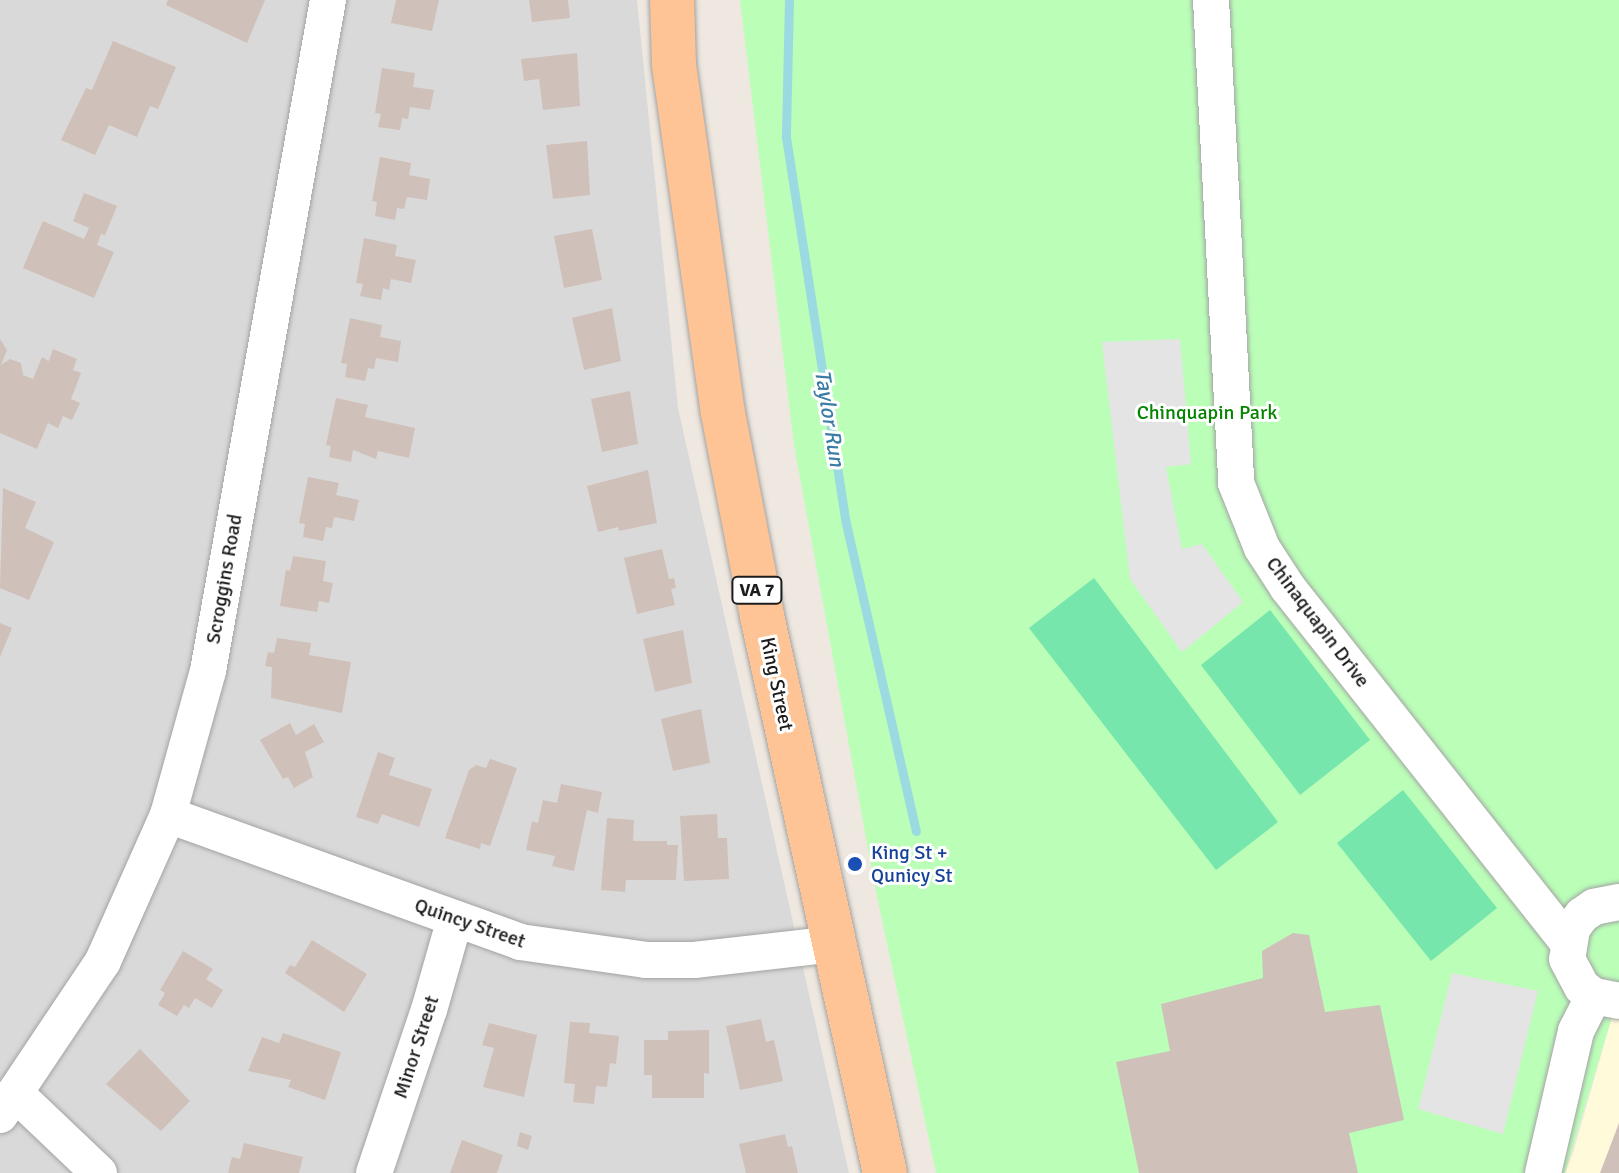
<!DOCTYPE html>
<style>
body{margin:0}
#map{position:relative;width:1619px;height:1173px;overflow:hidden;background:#efe8e0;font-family:Signika,sans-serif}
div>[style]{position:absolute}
.residential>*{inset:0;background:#dad9d9}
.education>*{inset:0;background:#fffad9}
.park>*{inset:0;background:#bafeb8}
.pitch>*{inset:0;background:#76e6ad}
.parking>*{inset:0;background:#e4e4e4}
.stream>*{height:9px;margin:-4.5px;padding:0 4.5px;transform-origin:4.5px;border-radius:4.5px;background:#9cdae1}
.building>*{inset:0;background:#cfc0b9}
.roads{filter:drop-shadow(0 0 2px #a3a3a3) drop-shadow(0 0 2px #a3a3a3)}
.minor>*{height:36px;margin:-18px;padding:0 18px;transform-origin:18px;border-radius:18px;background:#fff}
.primary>*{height:44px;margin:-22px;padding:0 22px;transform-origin:22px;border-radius:22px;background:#ffc495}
.dots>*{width:22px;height:22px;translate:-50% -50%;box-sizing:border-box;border:4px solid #fff;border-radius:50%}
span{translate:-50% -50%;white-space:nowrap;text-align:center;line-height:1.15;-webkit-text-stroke:6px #fff;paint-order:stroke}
.shield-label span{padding:2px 6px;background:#fff;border:2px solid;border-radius:6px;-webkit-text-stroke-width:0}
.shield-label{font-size:18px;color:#1c1c1c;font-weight:700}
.park-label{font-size:20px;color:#068301}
.street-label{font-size:20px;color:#1c1c1c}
.transit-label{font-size:20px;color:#164399}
.left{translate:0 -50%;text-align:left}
.water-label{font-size:22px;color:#3b7ca4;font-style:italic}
</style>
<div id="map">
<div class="residential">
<i style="clip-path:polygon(0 0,637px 0,678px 408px,849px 1173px,0 1173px)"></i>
</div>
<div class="education">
<i style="clip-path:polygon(1619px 993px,1619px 1173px,1565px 1173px,1574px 1150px)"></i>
</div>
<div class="park">
<i style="clip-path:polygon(740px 0,1619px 0,1619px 993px,1565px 1173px,936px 1173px,875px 887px,794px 445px)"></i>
</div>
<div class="pitch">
<i style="clip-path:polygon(1094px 578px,1278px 822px,1216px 870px,1029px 628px)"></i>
<i style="clip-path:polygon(1270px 610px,1370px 740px,1300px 795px,1201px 665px)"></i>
<i style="clip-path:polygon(1403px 790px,1497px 908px,1431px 961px,1337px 843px)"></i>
</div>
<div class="parking">
<i style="clip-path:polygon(1180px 339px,1191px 464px,1166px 467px,1182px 549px,1202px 544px,1243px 602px,1182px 652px,1130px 579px,1102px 342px)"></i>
<i style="clip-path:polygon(1452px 973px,1538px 991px,1503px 1134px,1418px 1109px)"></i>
</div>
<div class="stream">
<i style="left:789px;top:0;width:137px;rotate:91.3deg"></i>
<i style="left:786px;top:137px;width:387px;rotate:81.2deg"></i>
<i style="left:845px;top:519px;width:320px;rotate:77.2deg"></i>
</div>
<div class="building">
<i style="clip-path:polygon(168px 0,265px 0,247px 43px,166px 5px)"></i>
<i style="clip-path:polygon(396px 0,439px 0,432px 31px,391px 23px)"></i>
<i style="clip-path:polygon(529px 0,568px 0,570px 18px,532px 22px)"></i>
<i style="clip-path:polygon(113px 41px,176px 67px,158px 109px,150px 106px,137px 137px,109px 125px,95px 155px,61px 140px,86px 88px,92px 90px)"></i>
<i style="clip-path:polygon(577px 53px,580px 106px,543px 110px,539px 79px,524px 81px,521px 59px)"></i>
<i style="clip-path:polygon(382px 68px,415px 73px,413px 87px,434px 90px,430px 110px,410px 107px,408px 119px,402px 118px,400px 130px,378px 127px,381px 114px,375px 113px)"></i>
<i style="clip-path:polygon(587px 141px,590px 195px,553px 199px,546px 145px)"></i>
<i style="clip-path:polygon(380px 157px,411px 163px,409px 175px,430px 179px,427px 200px,407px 197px,404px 209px,397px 208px,395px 220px,375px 216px,377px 202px,372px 201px)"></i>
<i style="clip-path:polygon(84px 193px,117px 206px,105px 235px,101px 234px,97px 245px,114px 252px,94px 298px,23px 268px,43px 221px,84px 239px,89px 228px,73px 221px)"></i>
<i style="clip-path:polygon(592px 229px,602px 280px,564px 288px,554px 236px)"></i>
<i style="clip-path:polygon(364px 238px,397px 245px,395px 256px,416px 260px,411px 283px,391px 279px,389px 290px,383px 288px,381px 300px,360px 296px,363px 284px,356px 283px)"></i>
<i style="clip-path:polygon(612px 308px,621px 361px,584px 370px,572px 318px)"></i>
<i style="clip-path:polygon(350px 318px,382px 325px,380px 337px,401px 341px,398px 362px,376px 358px,374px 369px,368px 368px,365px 381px,345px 377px,347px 364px,341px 363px)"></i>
<i style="clip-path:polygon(0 339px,7px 350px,1px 365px,10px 359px,21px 363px,23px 375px,33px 379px,42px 357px,49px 361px,53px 349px,77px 359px,73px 370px,81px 373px,71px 399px,80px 403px,72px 420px,63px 416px,58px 428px,48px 423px,37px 449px,0 433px)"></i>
<i style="clip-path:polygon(630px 391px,638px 444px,602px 452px,591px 399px)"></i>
<i style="clip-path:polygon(336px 398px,368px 405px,365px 417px,415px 428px,409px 458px,378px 451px,376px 459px,353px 450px,351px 462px,329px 457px,331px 446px,326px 445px)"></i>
<i style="clip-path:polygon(648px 470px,657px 523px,619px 531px,618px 527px,598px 532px,587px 486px)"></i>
<i style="clip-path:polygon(308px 477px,339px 483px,336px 495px,359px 500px,354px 521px,334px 517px,332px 528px,326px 527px,323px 541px,303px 537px,305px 524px,299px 523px)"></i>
<i style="clip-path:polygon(3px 488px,36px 502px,25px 528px,54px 542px,29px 600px,0 588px)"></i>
<i style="clip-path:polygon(662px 549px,669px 579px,674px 578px,676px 588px,671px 589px,675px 605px,637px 614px,624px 558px)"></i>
<i style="clip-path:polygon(293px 556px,326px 561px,323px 581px,333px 583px,329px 603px,319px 601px,317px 612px,280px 606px,286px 570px,290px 571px)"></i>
<i style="clip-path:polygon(0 623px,12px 628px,0 657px)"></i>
<i style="clip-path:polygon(683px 630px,692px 683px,655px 692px,643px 639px)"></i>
<i style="clip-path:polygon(277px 638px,311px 643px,309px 655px,351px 662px,342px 713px,271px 698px,272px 667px,265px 666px,268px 652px,274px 653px)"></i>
<i style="clip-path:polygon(701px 709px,710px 763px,673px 771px,661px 719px)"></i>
<i style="clip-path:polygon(290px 723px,296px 735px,314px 724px,324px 742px,305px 752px,313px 777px,294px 788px,288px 777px,283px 779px,260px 740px)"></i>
<i style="clip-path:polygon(378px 752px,395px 758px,389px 775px,432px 789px,419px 827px,382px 814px,378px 824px,356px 817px)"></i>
<i style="clip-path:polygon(490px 759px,517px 768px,490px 846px,481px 843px,480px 849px,445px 838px,469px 770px,476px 765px,486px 768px)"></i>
<i style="clip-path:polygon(561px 784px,602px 792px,598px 813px,587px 810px,574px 871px,552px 866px,555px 856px,526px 850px,532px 821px,538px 823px,543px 800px,557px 803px)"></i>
<i style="clip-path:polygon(717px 814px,718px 838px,727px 838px,729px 879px,684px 881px,680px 816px)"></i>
<i style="clip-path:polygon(607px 818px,634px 820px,633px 841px,667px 841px,667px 845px,678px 845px,676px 880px,626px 880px,625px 892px,601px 890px)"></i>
<i style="clip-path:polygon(1293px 933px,1309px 935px,1325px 1012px,1380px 1005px,1404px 1120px,1349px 1133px,1358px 1173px,1139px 1173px,1116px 1062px,1170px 1051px,1161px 1004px,1263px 978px,1262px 951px)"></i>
<i style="clip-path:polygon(312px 940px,367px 974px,344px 1012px,285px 973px,290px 965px,295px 967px)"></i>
<i style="clip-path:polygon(183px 951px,213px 969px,206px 979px,223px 990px,212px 1008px,195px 998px,189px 1008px,184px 1005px,177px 1016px,158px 1005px,165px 993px,160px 990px)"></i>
<i style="clip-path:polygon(761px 1019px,766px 1042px,774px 1040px,783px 1081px,740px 1090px,726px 1026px)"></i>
<i style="clip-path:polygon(570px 1022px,590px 1023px,589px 1033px,619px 1036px,616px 1064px,610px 1063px,607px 1087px,596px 1086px,594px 1104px,573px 1102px,575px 1084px,564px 1083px)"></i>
<i style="clip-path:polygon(489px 1023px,537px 1035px,524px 1097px,483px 1087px,494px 1048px,482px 1045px)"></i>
<i style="clip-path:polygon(709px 1030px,709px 1074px,704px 1073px,704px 1098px,652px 1098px,652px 1075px,644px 1075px,644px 1040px,668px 1040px,668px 1031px)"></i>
<i style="clip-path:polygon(283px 1033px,341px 1052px,325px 1100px,288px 1087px,291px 1080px,248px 1071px,262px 1037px,279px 1043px)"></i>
<i style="clip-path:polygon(140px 1049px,190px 1101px,161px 1131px,106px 1084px)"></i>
<i style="clip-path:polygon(1619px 1124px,1619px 1173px,1600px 1173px,1619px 1123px)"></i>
<i style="clip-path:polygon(520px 1132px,532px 1136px,528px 1150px,517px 1146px)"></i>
<i style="clip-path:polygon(785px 1134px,788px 1147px,792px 1146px,798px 1173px,746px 1173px,739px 1144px)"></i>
<i style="clip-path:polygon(462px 1140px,503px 1155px,497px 1173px,450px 1173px)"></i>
<i style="clip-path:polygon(244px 1143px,303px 1157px,299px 1173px,228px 1173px,232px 1157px,240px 1159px)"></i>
</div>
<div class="roads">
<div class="minor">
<i style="left:1211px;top:0;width:484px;rotate:87deg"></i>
<i style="left:1236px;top:483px;width:70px;rotate:68.2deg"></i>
<i style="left:1262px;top:548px;width:48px;rotate:57deg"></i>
<i style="left:1288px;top:588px;width:451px;rotate:51.7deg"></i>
<i style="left:168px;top:815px;width:374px;rotate:19.8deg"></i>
<i style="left:520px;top:942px;width:127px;rotate:8.1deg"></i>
<i style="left:646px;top:960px;width:48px"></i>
<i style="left:694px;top:960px;width:141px;rotate:-6.5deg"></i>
<i style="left:1619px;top:902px;width:25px;rotate:169deg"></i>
<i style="left:1594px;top:907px;width:14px;rotate:146deg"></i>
<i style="left:1582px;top:915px;width:17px;rotate:126deg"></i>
<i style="left:1572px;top:929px;width:30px;rotate:99deg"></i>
<i style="left:1567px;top:959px;width:32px;rotate:62deg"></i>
<i style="left:1582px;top:987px;width:15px;rotate:37deg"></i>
<i style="left:1594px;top:996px;width:25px;rotate:11deg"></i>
<i style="left:15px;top:1093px;width:116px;rotate:43.6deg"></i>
<i style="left:0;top:1115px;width:185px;rotate:-56.2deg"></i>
<i style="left:103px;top:961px;width:160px;rotate:-66deg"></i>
<i style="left:168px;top:815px;width:149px;rotate:-74.5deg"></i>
<i style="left:208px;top:671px;width:682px;rotate:-79.86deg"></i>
<i style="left:374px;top:1173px;width:172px;rotate:-71.4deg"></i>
<i style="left:429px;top:1010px;width:95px;rotate:-74.1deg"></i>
<i style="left:1543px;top:1173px;width:146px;rotate:-76.9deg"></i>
<i style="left:1576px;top:1031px;width:39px;rotate:-63deg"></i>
</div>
<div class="primary">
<i style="left:672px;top:0;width:65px;rotate:88.2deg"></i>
<i style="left:674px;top:65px;width:351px;rotate:82deg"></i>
<i style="left:723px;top:413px;width:207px;rotate:79.1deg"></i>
<i style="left:762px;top:616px;width:570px;rotate:77.55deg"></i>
</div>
</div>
<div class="dots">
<i style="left:855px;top:864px;background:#1a4fb4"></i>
</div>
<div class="shield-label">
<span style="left:757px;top:590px">VA 7</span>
</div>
<div class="park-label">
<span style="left:1207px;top:412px">Chinquapin Park</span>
</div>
<div class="street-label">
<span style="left:224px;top:579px;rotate:-80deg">Scroggins Road</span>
<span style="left:1318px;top:622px;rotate:53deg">Chinaquapin Drive</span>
<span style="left:777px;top:684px;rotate:78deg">King Street</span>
<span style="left:470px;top:923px;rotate:19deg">Quincy Street</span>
<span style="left:416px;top:1047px;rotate:-72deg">Minor Street</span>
</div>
<div class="transit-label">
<span class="left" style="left:871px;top:864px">King St +<br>Qunicy St</span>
</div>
<div class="water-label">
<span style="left:830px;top:418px;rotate:81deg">Taylor Run</span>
</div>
</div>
